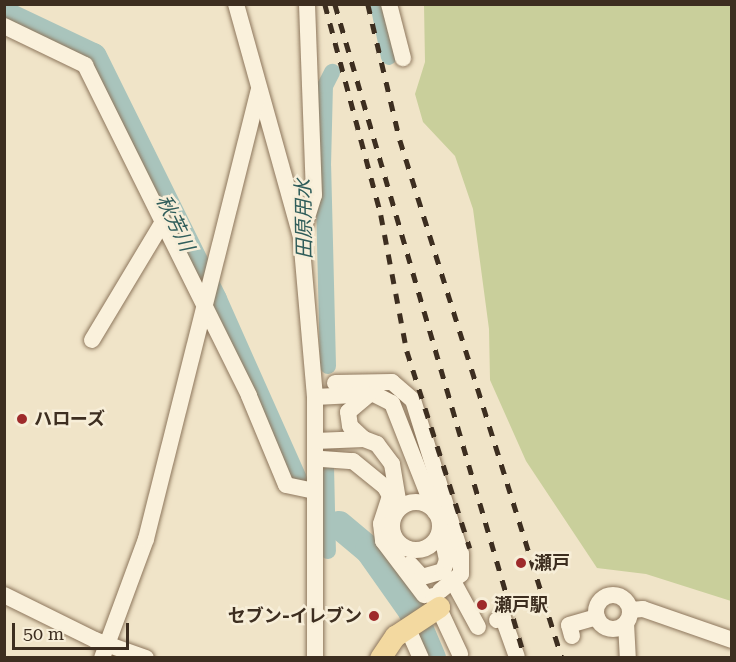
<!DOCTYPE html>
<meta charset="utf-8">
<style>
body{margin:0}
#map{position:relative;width:736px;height:662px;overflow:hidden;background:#f0e4c8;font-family:"Roboto Serif","Noto Sans JP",serif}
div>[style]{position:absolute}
.green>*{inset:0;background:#c9cf9b}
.canal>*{height:16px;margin:-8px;padding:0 8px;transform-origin:8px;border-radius:8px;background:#a9c4bc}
.river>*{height:28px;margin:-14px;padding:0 14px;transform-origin:14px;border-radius:14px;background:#a9c4bc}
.roads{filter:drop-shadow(0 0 2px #8d765c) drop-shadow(0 0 2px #8d765c)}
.minor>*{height:16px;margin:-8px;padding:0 8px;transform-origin:8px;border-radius:8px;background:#faf1dc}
.minor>.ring{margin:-8px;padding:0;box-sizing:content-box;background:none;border:16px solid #faf1dc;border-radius:50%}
.major>*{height:21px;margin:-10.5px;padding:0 10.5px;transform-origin:10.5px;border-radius:10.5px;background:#f3d9a0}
.rail>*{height:4.5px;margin-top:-2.25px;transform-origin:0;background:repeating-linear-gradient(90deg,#3d2e20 0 10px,transparent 0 20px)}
.dots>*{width:16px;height:16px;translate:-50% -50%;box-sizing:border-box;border:3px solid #f7eed8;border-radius:50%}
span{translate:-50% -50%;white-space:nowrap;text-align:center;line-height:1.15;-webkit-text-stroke:5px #f7eed8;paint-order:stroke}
.poi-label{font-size:18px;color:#3d2e20;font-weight:700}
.left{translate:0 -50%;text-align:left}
.right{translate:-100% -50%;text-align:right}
.water-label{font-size:20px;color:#2f5d5a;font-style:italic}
.frame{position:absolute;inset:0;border:6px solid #3d2e20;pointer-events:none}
.scale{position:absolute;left:12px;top:623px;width:117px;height:27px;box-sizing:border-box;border:3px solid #3d2e20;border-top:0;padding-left:8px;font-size:18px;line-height:21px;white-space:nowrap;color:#3d2e20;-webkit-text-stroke:4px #f7eed8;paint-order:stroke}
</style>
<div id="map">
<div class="green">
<i style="clip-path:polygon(424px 5px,731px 5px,731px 601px,646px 574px,597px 568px,526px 461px,490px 380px,489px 329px,473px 209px,455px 156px,423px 122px,415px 94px,425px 62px)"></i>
</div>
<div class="canal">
<i style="left:378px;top:4px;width:54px;rotate:78.3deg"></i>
<i style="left:328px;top:366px;width:200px;rotate:-91.4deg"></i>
<i style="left:323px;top:166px;width:80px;rotate:-88.6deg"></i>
<i style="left:325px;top:86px;width:16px;rotate:-63deg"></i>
<i style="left:326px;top:466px;width:85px;rotate:88.7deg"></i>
</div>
<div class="river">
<i style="left:4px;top:15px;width:98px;rotate:25.3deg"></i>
<i style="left:93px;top:57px;width:271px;rotate:63.7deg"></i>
<i style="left:213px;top:300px;width:197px;rotate:66deg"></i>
<i style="left:339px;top:525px;width:39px;rotate:40deg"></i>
<i style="left:369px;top:550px;width:75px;rotate:54.8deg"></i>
<i style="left:412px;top:611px;width:51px;rotate:66.9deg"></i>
</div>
<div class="roads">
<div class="minor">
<i style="left:236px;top:4px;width:242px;rotate:74.4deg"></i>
<i style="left:301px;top:237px;width:161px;rotate:85deg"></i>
<i style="left:315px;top:397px;width:261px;rotate:90deg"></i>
<i style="left:389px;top:4px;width:56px;rotate:75.5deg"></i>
<i style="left:4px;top:26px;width:90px;rotate:25.7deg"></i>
<i style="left:85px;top:65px;width:369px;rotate:63.6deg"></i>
<i style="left:249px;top:396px;width:96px;rotate:67.4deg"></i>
<i style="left:286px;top:485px;width:29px;rotate:12deg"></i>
<i style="left:301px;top:237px;width:44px;rotate:-72.8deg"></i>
<i style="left:314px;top:195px;width:191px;rotate:-92.1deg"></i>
<i style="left:92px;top:340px;width:134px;rotate:-59deg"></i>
<i style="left:335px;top:383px;width:57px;rotate:-1deg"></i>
<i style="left:392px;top:382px;width:28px;rotate:41deg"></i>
<i style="left:413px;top:400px;width:161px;rotate:72.7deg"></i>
<i style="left:461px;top:554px;width:20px;rotate:90deg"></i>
<i style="left:461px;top:574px;width:27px;rotate:141deg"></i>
<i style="left:315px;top:397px;width:59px;rotate:-2.9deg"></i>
<i style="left:374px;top:394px;width:20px;rotate:27deg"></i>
<i style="left:392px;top:403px;width:117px;rotate:68.5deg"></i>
<i style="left:364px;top:439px;width:19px;rotate:-137deg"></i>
<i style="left:350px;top:426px;width:14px;rotate:-98deg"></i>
<i style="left:348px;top:412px;width:26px;rotate:-40deg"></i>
<i style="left:315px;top:441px;width:49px;rotate:-2.3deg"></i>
<i style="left:364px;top:439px;width:14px;rotate:21deg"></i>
<i style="left:377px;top:444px;width:25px;rotate:53deg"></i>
<i style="left:392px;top:464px;width:43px;rotate:80.5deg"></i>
<i style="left:322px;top:459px;width:31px;rotate:4deg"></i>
<i style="left:353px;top:461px;width:41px;rotate:39.1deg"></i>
<i style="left:385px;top:487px;width:10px;rotate:61deg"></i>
<i style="left:390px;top:496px;width:29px;rotate:108deg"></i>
<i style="left:381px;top:524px;width:17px;rotate:83deg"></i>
<i style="left:383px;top:541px;width:68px;rotate:52.8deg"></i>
<i class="ring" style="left:392px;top:502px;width:32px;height:32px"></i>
<i style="left:410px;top:564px;width:18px;rotate:47deg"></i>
<i style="left:422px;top:577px;width:22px;rotate:-16deg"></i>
<i style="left:443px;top:571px;width:12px;rotate:-70deg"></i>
<i style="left:447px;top:560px;width:33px;rotate:-102deg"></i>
<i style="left:454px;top:583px;width:50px;rotate:61.4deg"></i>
<i style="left:4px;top:595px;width:102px;rotate:26.3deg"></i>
<i style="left:95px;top:640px;width:54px;rotate:19.4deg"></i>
<i class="ring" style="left:596px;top:595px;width:18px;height:18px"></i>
<i style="left:433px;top:596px;width:64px;rotate:65deg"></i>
<i style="left:630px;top:610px;width:13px;rotate:-4deg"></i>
<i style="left:643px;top:609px;width:94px;rotate:19.2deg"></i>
<i style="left:497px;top:620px;width:6px;rotate:-18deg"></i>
<i style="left:503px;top:618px;width:41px;rotate:70.3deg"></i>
<i style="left:626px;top:623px;width:35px;rotate:87deg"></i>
<i style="left:407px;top:627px;width:34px;rotate:66deg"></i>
<i style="left:572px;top:636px;width:11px;rotate:-105deg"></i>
<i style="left:569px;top:625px;width:29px;rotate:-16deg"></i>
<i style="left:102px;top:658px;width:127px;rotate:-69.7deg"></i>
<i style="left:146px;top:539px;width:463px;rotate:-75.9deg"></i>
</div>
<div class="major">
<i style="left:380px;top:658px;width:27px;rotate:-56deg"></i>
<i style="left:395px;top:636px;width:53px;rotate:-33.4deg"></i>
</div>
</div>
<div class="rail">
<i style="left:325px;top:4px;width:218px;rotate:75.1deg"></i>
<i style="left:381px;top:215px;width:138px;rotate:79.2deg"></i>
<i style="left:407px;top:351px;width:207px;rotate:72.3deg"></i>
<i style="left:335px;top:4px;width:681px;rotate:73.8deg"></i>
<i style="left:368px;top:4px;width:140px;rotate:76.8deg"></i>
<i style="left:400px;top:140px;width:543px;rotate:72.63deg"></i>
</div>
<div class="dots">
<i style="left:22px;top:419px;background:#9e2a2b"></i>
<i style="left:521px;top:563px;background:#9e2a2b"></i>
<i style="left:482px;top:605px;background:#9e2a2b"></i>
<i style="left:374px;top:616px;background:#9e2a2b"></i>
</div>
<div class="poi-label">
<span class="left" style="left:34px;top:419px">ハローズ</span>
<span class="left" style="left:534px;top:563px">瀬戸</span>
<span class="left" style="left:494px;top:605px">瀬戸駅</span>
<span class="right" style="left:362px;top:616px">セブン-イレブン</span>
</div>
<div class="water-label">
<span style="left:304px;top:219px;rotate:-91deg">田原用水</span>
<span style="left:175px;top:223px;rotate:64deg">秋芳川</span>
</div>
<div class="frame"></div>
<div class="scale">50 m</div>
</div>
